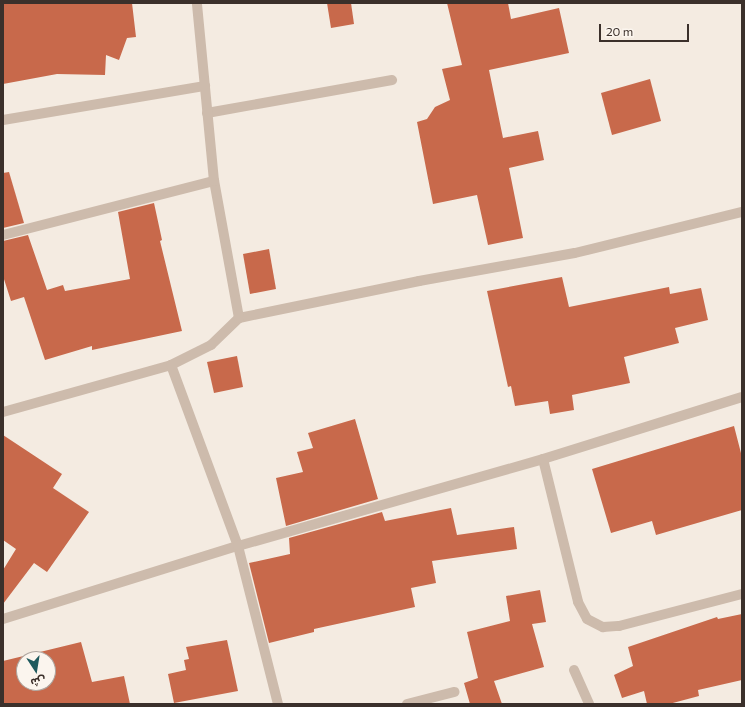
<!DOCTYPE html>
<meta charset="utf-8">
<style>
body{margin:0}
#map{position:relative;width:745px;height:707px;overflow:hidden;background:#f4ebe1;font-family:Commissioner,"Noto Sans Arabic",sans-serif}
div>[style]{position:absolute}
.building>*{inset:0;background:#c8694b}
.minor>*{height:10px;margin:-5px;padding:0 5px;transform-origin:5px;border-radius:5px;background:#cdbbac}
span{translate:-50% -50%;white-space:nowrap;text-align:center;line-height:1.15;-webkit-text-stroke:3px #fbf5ee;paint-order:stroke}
.frame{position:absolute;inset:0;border:4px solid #3b302b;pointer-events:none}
.north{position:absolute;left:16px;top:651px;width:40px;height:40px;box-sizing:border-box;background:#fbf5ee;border:1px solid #aea6a0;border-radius:50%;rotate:168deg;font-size:11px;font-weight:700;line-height:16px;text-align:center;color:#3b302b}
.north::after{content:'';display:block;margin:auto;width:14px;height:18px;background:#1f5a5e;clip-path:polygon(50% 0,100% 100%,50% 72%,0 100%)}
.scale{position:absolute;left:599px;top:24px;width:90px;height:18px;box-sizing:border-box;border:2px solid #3b302b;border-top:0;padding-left:5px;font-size:12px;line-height:14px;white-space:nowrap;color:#3b302b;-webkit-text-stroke:3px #fbf5ee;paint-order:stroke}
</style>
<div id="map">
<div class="building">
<i style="clip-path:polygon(3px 3px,132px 3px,136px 37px,127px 38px,119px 60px,106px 55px,105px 75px,57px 74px,3px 84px)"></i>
<i style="clip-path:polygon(327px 3px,351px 3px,354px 24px,331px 28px)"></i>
<i style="clip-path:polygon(447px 3px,508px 3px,511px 19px,559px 8px,569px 53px,489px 70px,503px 138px,538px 131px,544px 160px,509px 168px,523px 238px,488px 245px,477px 195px,433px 204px,417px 122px,427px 119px,435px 107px,450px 100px,442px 69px,462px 65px)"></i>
<i style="clip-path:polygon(650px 79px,661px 121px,612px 135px,601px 93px)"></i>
<i style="clip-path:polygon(9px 172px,24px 223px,3px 228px,3px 173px)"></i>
<i style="clip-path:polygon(154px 203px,162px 240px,160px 241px,182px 331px,92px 350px,92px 346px,45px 360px,24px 297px,11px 301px,3px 276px,3px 241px,28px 235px,47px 290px,63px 285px,65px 291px,130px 279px,118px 212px)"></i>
<i style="clip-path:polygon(269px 249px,276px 289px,250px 294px,243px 254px)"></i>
<i style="clip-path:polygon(562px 277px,569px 307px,669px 287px,670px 294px,701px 288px,708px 320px,675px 328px,679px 343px,624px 357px,630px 383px,572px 395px,574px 410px,550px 414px,548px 401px,515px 406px,511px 386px,508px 387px,487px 291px)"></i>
<i style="clip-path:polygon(237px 356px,243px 387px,214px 393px,207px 362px)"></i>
<i style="clip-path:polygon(355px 419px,378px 499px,286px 526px,276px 478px,303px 472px,297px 452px,313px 448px,308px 433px)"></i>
<i style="clip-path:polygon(734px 426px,742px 457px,742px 510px,656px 535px,652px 521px,611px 533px,592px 469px)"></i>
<i style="clip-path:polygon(3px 435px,62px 474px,53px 488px,89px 512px,47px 572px,34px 563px,3px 604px,3px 570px,16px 549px,3px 540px)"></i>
<i style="clip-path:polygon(451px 508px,457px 535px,514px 527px,517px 549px,432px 561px,436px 583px,411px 588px,415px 607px,314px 629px,314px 632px,269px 643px,249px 563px,290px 554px,289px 538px,382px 512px,385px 521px)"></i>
<i style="clip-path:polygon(540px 590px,546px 622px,532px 624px,544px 667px,494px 681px,502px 704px,470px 704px,464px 683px,478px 678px,467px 632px,510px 621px,506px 596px)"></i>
<i style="clip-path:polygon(742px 614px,742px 680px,698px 690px,699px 696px,669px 704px,647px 704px,644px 691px,622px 698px,614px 675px,633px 666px,628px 647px,717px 617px,718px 619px)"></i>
<i style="clip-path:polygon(227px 640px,238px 691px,174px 703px,168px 674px,186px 670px,184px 660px,189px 659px,186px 647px)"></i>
<i style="clip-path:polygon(evenodd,81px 642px,92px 682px,124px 676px,130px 704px,3px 704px,3px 661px,81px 642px,24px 659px,48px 659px,48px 683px,24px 683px,24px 659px)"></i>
</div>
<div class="minor">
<i style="left:207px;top:113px;width:188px;rotate:-10.1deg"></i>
<i style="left:3px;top:120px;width:205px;rotate:-9.6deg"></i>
<i style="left:3px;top:235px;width:218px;rotate:-14.4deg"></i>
<i style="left:239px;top:318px;width:184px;rotate:-11.6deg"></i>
<i style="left:419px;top:281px;width:158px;rotate:-10.2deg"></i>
<i style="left:575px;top:253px;width:172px;rotate:-13.8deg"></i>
<i style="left:171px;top:365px;width:193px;rotate:69.7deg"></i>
<i style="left:238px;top:546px;width:163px;rotate:75.8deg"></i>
<i style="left:3px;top:412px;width:174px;rotate:-15.6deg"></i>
<i style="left:171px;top:365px;width:45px;rotate:-26.6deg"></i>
<i style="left:211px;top:345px;width:39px;rotate:-44deg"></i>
<i style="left:239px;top:318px;width:139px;rotate:-100.3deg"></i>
<i style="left:214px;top:181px;width:179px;rotate:-95.5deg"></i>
<i style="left:543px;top:459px;width:147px;rotate:76.2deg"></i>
<i style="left:578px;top:602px;width:19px;rotate:62deg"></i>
<i style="left:587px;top:619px;width:18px;rotate:27deg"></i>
<i style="left:603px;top:627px;width:16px;rotate:-4deg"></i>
<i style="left:619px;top:626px;width:127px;rotate:-14.6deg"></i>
<i style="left:3px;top:619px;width:246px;rotate:-17.3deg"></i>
<i style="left:238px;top:546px;width:317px;rotate:-15.9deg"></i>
<i style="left:543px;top:459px;width:208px;rotate:-17.3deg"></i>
<i style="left:574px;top:670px;width:37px;rotate:66deg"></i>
<i style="left:407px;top:704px;width:49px;rotate:-14.3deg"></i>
</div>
<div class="frame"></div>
<div class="north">ش</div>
<div class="scale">20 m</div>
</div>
